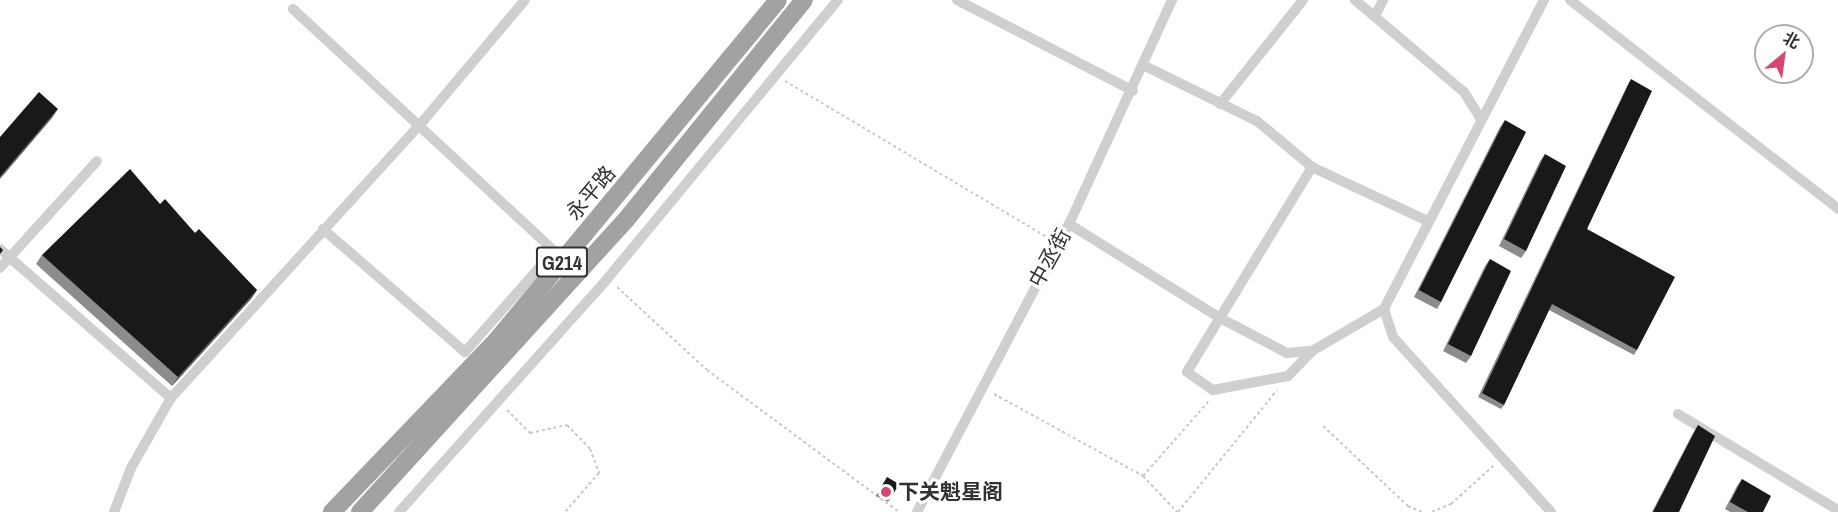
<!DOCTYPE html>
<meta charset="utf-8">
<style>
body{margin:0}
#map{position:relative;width:1838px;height:512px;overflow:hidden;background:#fff;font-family:"Archivo Narrow","Noto Sans SC",sans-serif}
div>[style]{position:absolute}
.path>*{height:2px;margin-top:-1px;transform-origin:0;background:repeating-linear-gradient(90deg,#c9c9c9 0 3px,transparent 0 6px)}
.minor>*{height:10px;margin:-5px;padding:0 5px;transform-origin:5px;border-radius:5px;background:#cfcfcf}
.trunk>*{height:18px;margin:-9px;padding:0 9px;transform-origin:9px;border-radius:9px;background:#a2a2a2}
.wall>*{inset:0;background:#8c8c8c}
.shaded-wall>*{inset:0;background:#5e5e5e}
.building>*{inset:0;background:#191919}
.dots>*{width:16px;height:16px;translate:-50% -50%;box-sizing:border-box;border:3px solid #fff;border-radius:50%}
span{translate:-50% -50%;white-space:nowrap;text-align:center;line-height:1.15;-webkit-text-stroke:6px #fff;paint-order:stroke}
.shield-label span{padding:2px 4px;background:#fff;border:2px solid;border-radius:4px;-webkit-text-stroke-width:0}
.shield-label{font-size:20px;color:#323232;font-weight:700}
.street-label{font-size:21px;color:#323232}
.poi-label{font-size:21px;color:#323232;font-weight:700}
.left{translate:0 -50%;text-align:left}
.north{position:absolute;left:1754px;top:24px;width:60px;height:60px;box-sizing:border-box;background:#fff;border:2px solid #adadad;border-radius:50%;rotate:29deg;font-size:16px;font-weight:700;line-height:24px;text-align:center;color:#323232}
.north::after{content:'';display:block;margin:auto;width:21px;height:27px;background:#d94470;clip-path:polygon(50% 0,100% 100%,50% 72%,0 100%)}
</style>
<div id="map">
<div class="path">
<i style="left:785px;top:81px;width:306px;rotate:30.8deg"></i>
<i style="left:617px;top:287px;width:122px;rotate:42.7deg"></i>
<i style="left:707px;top:370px;width:239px;rotate:36.5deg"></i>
<i style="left:994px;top:394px;width:170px;rotate:28.8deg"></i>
<i style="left:1143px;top:476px;width:100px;rotate:-48.7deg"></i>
<i style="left:507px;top:410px;width:33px;rotate:45deg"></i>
<i style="left:530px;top:433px;width:38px;rotate:-12deg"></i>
<i style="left:567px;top:425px;width:33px;rotate:46deg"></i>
<i style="left:590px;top:449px;width:26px;rotate:69deg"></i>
<i style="left:599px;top:473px;width:52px;rotate:131.1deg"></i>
<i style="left:1323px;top:426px;width:117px;rotate:43.3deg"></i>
<i style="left:1408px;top:506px;width:15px;rotate:23deg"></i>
<i style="left:1143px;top:476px;width:50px;rotate:46.6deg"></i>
<i style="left:1178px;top:512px;width:157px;rotate:-50.9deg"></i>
<i style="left:1432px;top:512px;width:21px;rotate:-23deg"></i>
<i style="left:1451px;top:504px;width:57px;rotate:-42.1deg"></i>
</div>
<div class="minor">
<i style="left:957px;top:0;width:198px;rotate:27.3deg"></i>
<i style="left:1355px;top:0;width:143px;rotate:40.2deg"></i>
<i style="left:1464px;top:92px;width:32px;rotate:58deg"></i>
<i style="left:1544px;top:0;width:348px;rotate:117.4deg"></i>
<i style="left:1384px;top:309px;width:29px;rotate:72deg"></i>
<i style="left:1393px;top:337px;width:236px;rotate:47.9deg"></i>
<i style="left:1570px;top:0;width:340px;rotate:37.9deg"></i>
<i style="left:293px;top:9px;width:356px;rotate:42.8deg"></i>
<i style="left:554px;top:251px;width:135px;rotate:131.4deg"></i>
<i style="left:465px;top:352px;width:188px;rotate:-139.1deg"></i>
<i style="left:1375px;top:16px;width:18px;rotate:-63deg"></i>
<i style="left:1145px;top:66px;width:125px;rotate:26.2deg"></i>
<i style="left:1257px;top:121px;width:72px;rotate:39.9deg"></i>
<i style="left:1312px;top:167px;width:128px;rotate:25deg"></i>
<i style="left:1220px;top:104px;width:133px;rotate:-51.4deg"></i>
<i style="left:1312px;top:167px;width:240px;rotate:121.4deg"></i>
<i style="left:1187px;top:372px;width:32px;rotate:35deg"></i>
<i style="left:1213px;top:390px;width:76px;rotate:-10.6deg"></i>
<i style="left:1288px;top:376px;width:35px;rotate:-46deg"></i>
<i style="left:1312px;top:351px;width:83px;rotate:-30.3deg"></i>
<i style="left:1069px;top:224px;width:178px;rotate:31.9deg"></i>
<i style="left:1220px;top:318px;width:76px;rotate:27.6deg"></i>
<i style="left:1287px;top:353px;width:25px;rotate:-5deg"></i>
<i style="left:0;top:249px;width:227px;rotate:41.1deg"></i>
<i style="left:0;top:268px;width:144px;rotate:-47.8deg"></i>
<i style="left:1678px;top:414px;width:187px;rotate:31deg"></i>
<i style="left:114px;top:512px;width:47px;rotate:-68.9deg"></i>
<i style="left:131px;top:468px;width:81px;rotate:-60.3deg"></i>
<i style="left:171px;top:398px;width:367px;rotate:-47.7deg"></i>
<i style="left:418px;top:127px;width:166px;rotate:-49.9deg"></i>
<i style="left:399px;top:512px;width:312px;rotate:-48.2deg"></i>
<i style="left:607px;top:279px;width:362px;rotate:-50.4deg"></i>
<i style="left:917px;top:512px;width:326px;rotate:-62.2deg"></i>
<i style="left:1069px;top:224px;width:247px;rotate:-65.3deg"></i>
</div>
<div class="trunk">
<i style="left:332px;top:512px;width:237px;rotate:-46.2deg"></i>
<i style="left:496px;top:341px;width:442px;rotate:-50.4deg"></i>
<i style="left:360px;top:512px;width:394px;rotate:-47.7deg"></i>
<i style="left:625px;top:221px;width:284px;rotate:-51deg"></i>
</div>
<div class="wall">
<i style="clip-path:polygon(1631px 79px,1587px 229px,1637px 350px,1634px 355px,1549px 310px,1504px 405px,1501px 409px,1478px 397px,1628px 84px)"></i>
<i style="clip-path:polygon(1505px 120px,1441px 302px,1437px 309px,1414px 297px,1500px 127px)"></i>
<i style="clip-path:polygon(1545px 154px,1526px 251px,1521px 258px,1499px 246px,1540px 161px)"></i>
<i style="clip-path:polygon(160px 204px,195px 233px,257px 290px,251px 299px,172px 386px,36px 264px,42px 255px)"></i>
<i style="clip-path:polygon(1490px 259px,1471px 356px,1466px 363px,1443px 351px,1485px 266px)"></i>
<i style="clip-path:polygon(1698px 425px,1679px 512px,1652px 512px,1693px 433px)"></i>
<i style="clip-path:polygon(1742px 479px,1763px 512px,1730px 512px,1725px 509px,1737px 486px)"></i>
<i style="clip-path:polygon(884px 482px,891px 498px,888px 502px,876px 496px)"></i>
</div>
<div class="shaded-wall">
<i style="clip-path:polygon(58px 109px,52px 118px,0 179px,0 177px)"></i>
<i style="clip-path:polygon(257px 290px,251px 299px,172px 386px,178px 377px)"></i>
</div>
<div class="building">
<i style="clip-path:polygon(1631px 79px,1652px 91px,1587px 229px,1675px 277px,1637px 350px,1552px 304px,1504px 405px,1482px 393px)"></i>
<i style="clip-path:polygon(39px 92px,58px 109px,0 177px,0 137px)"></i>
<i style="clip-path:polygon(1505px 120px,1526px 132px,1441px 302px,1419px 290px)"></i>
<i style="clip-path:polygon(1545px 154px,1566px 166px,1526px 251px,1504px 239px)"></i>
<i style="clip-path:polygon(130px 169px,160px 204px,165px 199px,195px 233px,199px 229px,257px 290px,178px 377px,42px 255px)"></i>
<i style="clip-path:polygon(0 247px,3px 250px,0 254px)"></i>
<i style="clip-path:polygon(1490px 259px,1511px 271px,1471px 356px,1448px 344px)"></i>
<i style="clip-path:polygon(1698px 425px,1715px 436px,1679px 512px,1653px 512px)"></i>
<i style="clip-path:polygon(887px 477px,899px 484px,891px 498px,879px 491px)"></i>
<i style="clip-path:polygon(1742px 479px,1771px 496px,1763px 512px,1748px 512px,1730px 502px)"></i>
</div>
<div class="dots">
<i style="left:886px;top:492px;background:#d94470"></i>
</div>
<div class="shield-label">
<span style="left:562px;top:262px">G214</span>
</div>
<div class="street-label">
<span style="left:591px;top:193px;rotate:-50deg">永平路</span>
<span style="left:1050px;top:258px;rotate:-61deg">中丞街</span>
</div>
<div class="poi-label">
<span class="left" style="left:898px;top:492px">下关魁星阁</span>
</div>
<div class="north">北</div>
</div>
